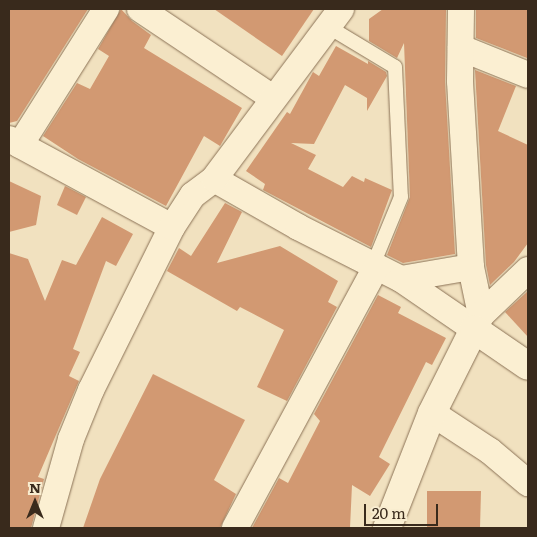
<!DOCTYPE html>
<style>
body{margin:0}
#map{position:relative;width:537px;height:537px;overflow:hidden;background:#f1e1bf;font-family:Literata,serif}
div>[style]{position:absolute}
.building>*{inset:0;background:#d29972}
.roads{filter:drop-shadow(0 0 1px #8b7256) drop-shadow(0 0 1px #8b7256)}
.lane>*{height:14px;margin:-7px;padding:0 7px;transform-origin:7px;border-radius:7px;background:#fbefd2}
.street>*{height:26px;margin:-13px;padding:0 13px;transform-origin:13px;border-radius:13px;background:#fbefd2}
.secondary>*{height:28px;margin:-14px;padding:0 14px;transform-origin:14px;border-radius:14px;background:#fbefd2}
span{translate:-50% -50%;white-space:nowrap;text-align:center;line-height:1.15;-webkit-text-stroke:4px #f8eccf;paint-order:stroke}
.frame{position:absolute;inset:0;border:10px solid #392a1c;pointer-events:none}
.north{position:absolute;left:10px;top:477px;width:50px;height:50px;-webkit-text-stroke:4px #f8eccf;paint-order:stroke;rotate:0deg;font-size:14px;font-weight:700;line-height:20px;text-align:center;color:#392a1c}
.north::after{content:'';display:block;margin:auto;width:18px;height:22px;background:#392a1c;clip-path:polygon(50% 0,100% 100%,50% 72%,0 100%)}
.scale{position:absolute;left:364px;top:504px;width:74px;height:22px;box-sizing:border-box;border:2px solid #392a1c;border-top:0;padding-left:6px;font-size:15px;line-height:18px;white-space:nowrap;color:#392a1c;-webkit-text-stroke:4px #f8eccf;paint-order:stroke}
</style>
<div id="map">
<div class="building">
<i style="clip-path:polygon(9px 9px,88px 9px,17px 121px,9px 123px)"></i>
<i style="clip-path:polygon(121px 9px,132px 21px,151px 35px,144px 48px,242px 108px,220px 146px,204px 136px,166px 206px,78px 159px,43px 136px,77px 83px,90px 89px,109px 56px,98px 49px)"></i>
<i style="clip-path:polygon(214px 9px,314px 9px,282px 56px)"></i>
<i style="clip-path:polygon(383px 9px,446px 10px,445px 82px,455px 254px,403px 263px,387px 255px,410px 197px,404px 43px,397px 58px,369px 41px,369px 19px)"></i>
<i style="clip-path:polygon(476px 9px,528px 9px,527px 58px,476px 38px)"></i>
<i style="clip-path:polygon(336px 46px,368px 64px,368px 61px,386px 72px,387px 76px,367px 111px,367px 98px,345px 85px,314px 144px,291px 143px,316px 155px,308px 169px,343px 187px,352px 176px,364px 182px,365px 178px,392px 190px,371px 247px,263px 190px,265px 184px,246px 171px,287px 112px,290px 114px,313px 72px,319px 76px)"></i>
<i style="clip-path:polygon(475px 70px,516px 86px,498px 131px,528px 145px,528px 243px,514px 262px,490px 285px,486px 265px)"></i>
<i style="clip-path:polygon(9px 181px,41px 196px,36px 225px,9px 232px)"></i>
<i style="clip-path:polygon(65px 186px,86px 197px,77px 215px,57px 205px)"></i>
<i style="clip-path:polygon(225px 203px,242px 212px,217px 263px,280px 246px,338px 281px,328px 302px,337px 307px,287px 401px,257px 387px,284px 330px,240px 307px,237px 311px,167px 271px,179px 248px,191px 256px)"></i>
<i style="clip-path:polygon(102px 217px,133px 234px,116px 266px,106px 261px,73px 349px,80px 352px,69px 376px,79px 381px,38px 477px,44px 479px,31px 528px,9px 528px,9px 253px,28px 259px,45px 301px,62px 260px,76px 265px)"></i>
<i style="clip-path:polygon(528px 291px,528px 337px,505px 312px)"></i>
<i style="clip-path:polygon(378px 295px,401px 307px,398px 313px,446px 338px,432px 365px,426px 362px,379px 457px,390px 464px,370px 496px,352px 485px,350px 528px,252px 528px,279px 478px,288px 483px,320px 421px,314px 414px)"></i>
<i style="clip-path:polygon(153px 374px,245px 420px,214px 480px,236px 494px,220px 528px,83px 528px,100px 479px)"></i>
<i style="clip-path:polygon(427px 491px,481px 491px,480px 528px,427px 528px)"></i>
</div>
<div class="roads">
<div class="lane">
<i style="left:327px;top:26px;width:79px;rotate:31.1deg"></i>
<i style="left:395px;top:67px;width:130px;rotate:87.4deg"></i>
<i style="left:401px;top:197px;width:74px;rotate:112.4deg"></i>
</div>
<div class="street">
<i style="left:140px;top:9px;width:160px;rotate:33.8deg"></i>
<i style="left:461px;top:48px;width:72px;rotate:21.9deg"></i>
<i style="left:9px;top:139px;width:185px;rotate:28.4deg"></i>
<i style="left:20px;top:145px;width:161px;rotate:-57.7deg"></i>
<i style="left:214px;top:179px;width:97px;rotate:29.7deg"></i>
<i style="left:298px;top:227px;width:115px;rotate:26.8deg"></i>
<i style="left:401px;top:279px;width:88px;rotate:34.4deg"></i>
<i style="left:474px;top:329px;width:16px;rotate:-63deg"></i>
<i style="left:481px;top:315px;width:49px;rotate:-101.8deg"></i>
<i style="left:471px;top:267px;width:186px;rotate:-93.4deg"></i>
<i style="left:460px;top:81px;width:72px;rotate:-89.2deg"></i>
<i style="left:401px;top:279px;width:71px;rotate:-9.7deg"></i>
<i style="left:481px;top:315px;width:65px;rotate:-43.8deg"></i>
<i style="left:432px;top:413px;width:69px;rotate:33.2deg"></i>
<i style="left:490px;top:451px;width:50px;rotate:40.1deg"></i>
<i style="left:46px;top:528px;width:92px;rotate:-74.3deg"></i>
<i style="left:71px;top:439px;width:53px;rotate:-67.8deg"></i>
<i style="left:91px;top:390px;width:182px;rotate:-63.6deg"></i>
<i style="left:172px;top:227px;width:38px;rotate:-57deg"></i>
<i style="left:193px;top:195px;width:26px;rotate:-37deg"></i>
<i style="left:214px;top:179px;width:212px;rotate:-53.2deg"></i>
<i style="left:235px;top:528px;width:297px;rotate:-61.6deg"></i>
</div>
<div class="secondary">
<i style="left:387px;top:528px;width:123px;rotate:-68.6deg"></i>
<i style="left:432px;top:413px;width:94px;rotate:-63.4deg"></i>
<i style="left:474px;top:329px;width:65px;rotate:34.4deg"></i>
</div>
</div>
<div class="frame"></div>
<div class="north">N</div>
<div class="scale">20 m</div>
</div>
